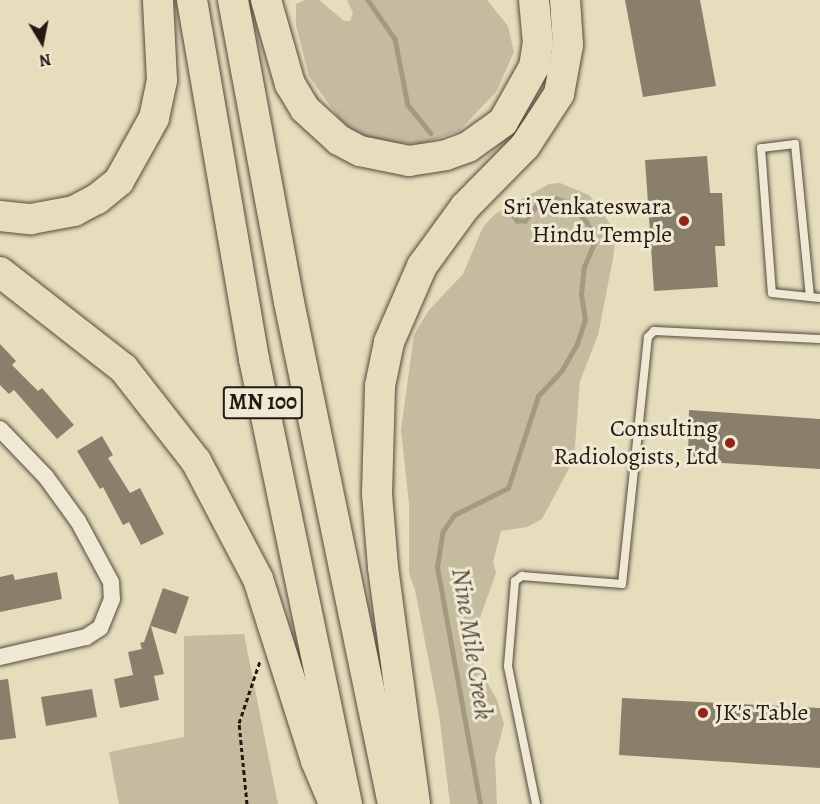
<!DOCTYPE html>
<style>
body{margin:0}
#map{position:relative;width:820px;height:804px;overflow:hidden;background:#e6ddbd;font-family:Alegreya,serif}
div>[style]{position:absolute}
.green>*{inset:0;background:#c5bca0}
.stream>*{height:4.5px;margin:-2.25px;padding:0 2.25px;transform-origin:2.25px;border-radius:2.25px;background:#a49a83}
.building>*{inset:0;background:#897f6b}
.path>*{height:3px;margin-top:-1.5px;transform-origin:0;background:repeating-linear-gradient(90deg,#251912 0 4.5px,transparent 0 7.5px)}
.roads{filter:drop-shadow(0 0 2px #554a3d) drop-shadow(0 0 2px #554a3d)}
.lane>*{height:8px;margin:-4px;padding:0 4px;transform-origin:4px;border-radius:4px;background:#efe9d4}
.street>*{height:16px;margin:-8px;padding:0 8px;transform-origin:8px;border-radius:8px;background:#efe9d4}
.highway>*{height:30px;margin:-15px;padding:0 15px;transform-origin:15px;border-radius:15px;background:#e6ddbd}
.dots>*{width:16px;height:16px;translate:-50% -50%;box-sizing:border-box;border:3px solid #efe9d4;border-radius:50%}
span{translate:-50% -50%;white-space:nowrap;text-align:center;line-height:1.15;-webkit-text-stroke:6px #efe9d4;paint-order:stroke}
.shield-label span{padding:2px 4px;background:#efe9d4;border:2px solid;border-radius:4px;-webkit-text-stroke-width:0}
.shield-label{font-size:22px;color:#251912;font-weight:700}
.poi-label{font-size:24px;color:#251912}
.right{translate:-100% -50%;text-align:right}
.left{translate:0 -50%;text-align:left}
.water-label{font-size:26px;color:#584d3f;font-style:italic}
.north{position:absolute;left:12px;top:12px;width:60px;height:60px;-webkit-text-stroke:4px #efe9d4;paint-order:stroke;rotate:170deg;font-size:16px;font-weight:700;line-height:24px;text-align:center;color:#251912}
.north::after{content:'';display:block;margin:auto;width:21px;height:27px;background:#251912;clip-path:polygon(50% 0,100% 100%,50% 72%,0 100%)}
</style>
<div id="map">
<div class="green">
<i style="clip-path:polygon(305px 0,319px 0,344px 21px,350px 21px,353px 13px,347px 0,487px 0,508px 26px,514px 52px,496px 92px,459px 131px,421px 144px,381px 142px,357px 133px,341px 121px,309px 76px,296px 25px,296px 4px)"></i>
<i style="clip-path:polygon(560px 183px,589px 195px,598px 206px,616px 233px,613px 259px,598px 335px,580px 381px,574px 459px,542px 519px,527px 527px,501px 531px,493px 562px,496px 573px,476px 629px,478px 666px,497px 700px,504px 724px,495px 758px,497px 804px,450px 804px,439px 714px,415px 590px,409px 573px,409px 504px,401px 430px,414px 335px,429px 310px,463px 274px,483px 227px,495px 214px,549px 184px)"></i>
<i style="clip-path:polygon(244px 634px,278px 804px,119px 804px,109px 752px,184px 737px,184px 636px)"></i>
</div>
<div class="stream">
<i style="left:368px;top:0;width:47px;rotate:55.3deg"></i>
<i style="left:395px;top:39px;width:67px;rotate:78.9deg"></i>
<i style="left:408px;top:105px;width:36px;rotate:51deg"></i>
<i style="left:480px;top:804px;width:241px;rotate:-100.3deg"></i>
<i style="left:437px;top:567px;width:36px;rotate:-81deg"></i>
<i style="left:443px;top:531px;width:19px;rotate:-55deg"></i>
<i style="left:454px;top:515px;width:60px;rotate:-26.6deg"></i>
<i style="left:508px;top:488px;width:97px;rotate:-71.9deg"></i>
<i style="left:538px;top:396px;width:35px;rotate:-47deg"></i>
<i style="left:562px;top:370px;width:30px;rotate:-60deg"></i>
<i style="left:577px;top:344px;width:25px;rotate:-72deg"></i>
<i style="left:585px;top:320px;width:26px;rotate:-99deg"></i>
<i style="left:581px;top:294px;width:27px;rotate:-84deg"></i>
<i style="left:584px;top:267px;width:28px;rotate:-67deg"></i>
<i style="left:595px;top:241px;width:20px;rotate:-114deg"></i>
<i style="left:587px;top:223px;width:27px;rotate:-132deg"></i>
<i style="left:569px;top:203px;width:13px;rotate:-162deg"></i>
<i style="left:557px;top:199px;width:17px;rotate:170deg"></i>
<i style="left:540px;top:202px;width:24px;rotate:128deg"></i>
<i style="left:525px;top:221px;width:8px;rotate:180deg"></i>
<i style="left:517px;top:221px;width:14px;rotate:-129deg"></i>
</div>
<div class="building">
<i style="clip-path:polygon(625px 0,700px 0,716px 86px,643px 97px)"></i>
<i style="clip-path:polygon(707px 156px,710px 193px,722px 193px,725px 246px,715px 246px,718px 287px,654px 291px,645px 160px)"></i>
<i style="clip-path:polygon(0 344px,16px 361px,12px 365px,38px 391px,42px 388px,74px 425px,57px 439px,14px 390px,9px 394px,0 385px)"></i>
<i style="clip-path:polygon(689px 410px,820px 419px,820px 469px,688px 461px)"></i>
<i style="clip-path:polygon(102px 436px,113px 455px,108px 458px,130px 493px,140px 488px,164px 534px,141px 545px,129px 522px,123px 525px,103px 487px,100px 489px,77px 451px)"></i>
<i style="clip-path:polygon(57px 572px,62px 599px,0 612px,0 577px,13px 574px,15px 580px)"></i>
<i style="clip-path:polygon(163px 588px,189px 597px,176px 634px,151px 626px,164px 674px,154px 676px,159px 700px,120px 708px,114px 679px,133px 675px,128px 652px,142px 649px,140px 643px,144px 642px)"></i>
<i style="clip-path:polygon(8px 679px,16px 738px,0 740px,0 680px)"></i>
<i style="clip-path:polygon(92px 689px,97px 717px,46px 726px,41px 697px)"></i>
<i style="clip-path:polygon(622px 698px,820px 708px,820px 768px,619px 755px)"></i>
</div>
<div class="path">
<i style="left:247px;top:804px;width:81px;rotate:-95.6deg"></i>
<i style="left:239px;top:723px;width:65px;rotate:-71.3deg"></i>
</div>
<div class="roads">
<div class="lane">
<i style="left:810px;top:297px;width:154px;rotate:-95.6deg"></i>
<i style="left:795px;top:144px;width:34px;rotate:173deg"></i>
<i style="left:761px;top:148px;width:145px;rotate:85.7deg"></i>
<i style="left:772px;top:293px;width:38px;rotate:6deg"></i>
<i style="left:810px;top:297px;width:10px;rotate:6deg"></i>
<i style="left:536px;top:804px;width:141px;rotate:-101.5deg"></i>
<i style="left:508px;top:666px;width:85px;rotate:-85.3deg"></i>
<i style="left:515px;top:581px;width:9px;rotate:-36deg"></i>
<i style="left:522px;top:576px;width:100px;rotate:4.6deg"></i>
<i style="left:622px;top:584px;width:248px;rotate:-84deg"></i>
<i style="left:648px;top:337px;width:8px;rotate:-45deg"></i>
<i style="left:654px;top:331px;width:166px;rotate:2.8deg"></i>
</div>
<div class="street">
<i style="left:0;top:429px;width:66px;rotate:46.2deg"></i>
<i style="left:46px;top:477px;width:54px;rotate:54deg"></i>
<i style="left:78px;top:521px;width:69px;rotate:61.6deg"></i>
<i style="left:111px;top:582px;width:17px;rotate:87deg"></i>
<i style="left:112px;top:599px;width:31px;rotate:112deg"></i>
<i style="left:100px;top:628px;width:17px;rotate:147deg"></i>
<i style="left:86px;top:637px;width:88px;rotate:166.9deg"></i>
</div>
<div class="highway">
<i style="left:192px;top:0;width:364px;rotate:80.2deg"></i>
<i style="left:254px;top:359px;width:455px;rotate:78.2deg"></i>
<i style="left:233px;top:0;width:307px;rotate:79.5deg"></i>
<i style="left:289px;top:302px;width:513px;rotate:78.3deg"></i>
<i style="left:266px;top:0;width:87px;rotate:74.1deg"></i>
<i style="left:290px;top:84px;width:29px;rotate:59deg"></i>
<i style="left:305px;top:109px;width:46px;rotate:42.4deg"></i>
<i style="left:339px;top:140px;width:24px;rotate:28deg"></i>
<i style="left:360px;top:151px;width:50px;rotate:11.5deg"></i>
<i style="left:409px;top:161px;width:37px;rotate:-9deg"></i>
<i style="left:446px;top:155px;width:23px;rotate:-20deg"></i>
<i style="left:468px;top:147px;width:43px;rotate:-35.5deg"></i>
<i style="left:503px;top:122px;width:63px;rotate:-60.6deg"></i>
<i style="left:534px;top:67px;width:24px;rotate:-81deg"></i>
<i style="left:538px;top:43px;width:43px;rotate:-95.3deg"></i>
<i style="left:0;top:216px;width:31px;rotate:6deg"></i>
<i style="left:31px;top:219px;width:44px;rotate:-10.5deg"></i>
<i style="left:74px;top:211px;width:26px;rotate:-28deg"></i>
<i style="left:97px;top:199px;width:28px;rotate:-39deg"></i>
<i style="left:119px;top:181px;width:72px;rotate:-60.9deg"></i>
<i style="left:154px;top:118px;width:39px;rotate:-78deg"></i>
<i style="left:162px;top:80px;width:80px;rotate:-92.9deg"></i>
<i style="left:0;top:272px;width:157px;rotate:38deg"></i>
<i style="left:124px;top:369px;width:117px;rotate:52deg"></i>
<i style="left:196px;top:461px;width:133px;rotate:62.3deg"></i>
<i style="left:258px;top:579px;width:191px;rotate:72.3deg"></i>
<i style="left:316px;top:761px;width:43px;rotate:67deg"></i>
<i style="left:415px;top:804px;width:239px;rotate:-97.7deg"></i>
<i style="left:383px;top:567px;width:73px;rotate:-94.7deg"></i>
<i style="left:377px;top:494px;width:108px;rotate:-88.4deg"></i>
<i style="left:380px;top:386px;width:45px;rotate:-78.4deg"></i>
<i style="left:389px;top:342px;width:83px;rotate:-66.5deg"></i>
<i style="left:422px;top:266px;width:73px;rotate:-53.9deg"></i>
<i style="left:465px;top:207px;width:86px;rotate:-45.5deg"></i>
<i style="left:525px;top:146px;width:62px;rotate:-56.8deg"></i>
<i style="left:559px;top:94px;width:50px;rotate:-79.6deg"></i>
<i style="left:568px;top:45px;width:45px;rotate:-93.8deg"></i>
</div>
</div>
<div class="dots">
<i style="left:684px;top:221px;background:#8f2418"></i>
<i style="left:730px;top:443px;background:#8f2418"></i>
<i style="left:703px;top:713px;background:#8f2418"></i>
</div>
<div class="shield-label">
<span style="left:263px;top:403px">MN 100</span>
</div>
<div class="poi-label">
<span class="right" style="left:672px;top:221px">Sri Venkateswara<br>Hindu Temple</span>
<span class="right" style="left:718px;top:443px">Consulting<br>Radiologists, Ltd</span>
<span class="left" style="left:715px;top:713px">JK's Table</span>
</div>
<div class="water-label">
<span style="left:472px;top:644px;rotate:81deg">Nine Mile Creek</span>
</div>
<div class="north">N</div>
</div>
